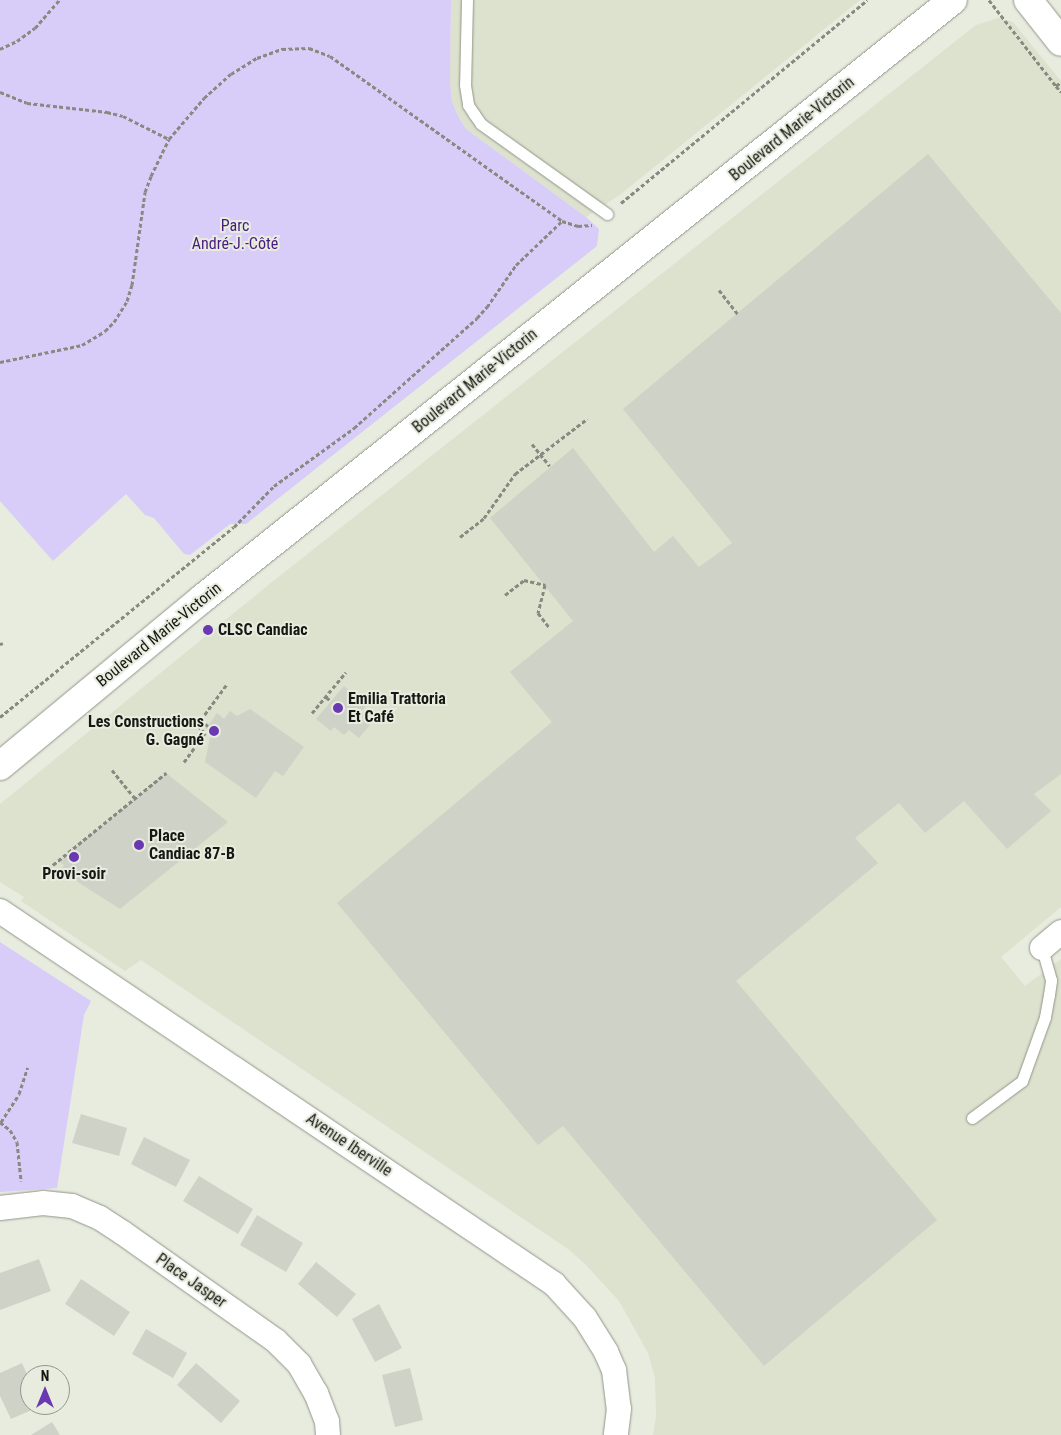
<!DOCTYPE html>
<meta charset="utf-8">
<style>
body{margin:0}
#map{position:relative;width:1061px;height:1435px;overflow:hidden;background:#e8ecdf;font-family:"Roboto Condensed",sans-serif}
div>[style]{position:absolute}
.built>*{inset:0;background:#dce2cd}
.green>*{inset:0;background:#d8ccf9}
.building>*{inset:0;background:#cfd2c6}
.path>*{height:3px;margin-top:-1.5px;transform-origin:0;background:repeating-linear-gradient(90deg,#888a82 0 4px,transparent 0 6.5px)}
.roads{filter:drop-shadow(0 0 1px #929589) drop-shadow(0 0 1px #929589)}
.lane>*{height:11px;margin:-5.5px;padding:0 5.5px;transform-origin:5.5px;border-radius:5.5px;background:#fff}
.street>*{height:24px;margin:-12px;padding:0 12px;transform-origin:12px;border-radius:12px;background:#fff}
.secondary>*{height:28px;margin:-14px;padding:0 14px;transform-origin:14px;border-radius:14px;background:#fff}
.dots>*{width:14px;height:14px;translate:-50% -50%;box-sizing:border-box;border:2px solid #e8ecdf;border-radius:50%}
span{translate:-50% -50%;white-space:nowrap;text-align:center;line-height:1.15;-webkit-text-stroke:4px #e8ecdf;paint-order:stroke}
.street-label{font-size:16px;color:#171814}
.park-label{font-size:16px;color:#471b81}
.poi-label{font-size:16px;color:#171814;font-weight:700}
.left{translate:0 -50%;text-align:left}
.right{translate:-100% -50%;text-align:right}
.north{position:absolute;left:20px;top:1365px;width:50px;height:50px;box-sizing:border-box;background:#e8ecdf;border:1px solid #94978e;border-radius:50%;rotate:0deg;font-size:14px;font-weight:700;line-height:20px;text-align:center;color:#171814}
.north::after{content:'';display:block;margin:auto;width:18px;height:22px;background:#6839b0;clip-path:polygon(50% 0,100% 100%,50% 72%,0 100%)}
</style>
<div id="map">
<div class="built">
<i style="clip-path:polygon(451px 0,860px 0,621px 194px,586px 217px,466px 129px,459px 118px,452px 102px,450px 82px)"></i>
<i style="clip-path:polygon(998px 18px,1013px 22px,1061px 81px,1061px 907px,1001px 957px,1025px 986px,1061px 959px,1061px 1435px,653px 1435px,656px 1416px,655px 1378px,648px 1353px,619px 1301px,585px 1264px,568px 1249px,141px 960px,125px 971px,21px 901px,24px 897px,0 882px,0 804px,272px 582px,976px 25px)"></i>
</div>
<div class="green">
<i style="clip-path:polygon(0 0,451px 0,450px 82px,452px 102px,459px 118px,466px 129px,586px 217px,599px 229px,597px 246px,246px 524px,230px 524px,190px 555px,184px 554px,154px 518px,145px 515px,126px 494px,53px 561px,0 501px)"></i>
<i style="clip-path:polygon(0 942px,91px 1001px,84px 1015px,57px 1188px,0 1192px)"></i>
</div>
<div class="building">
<i style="clip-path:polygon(928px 154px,1061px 313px,1061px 774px,1034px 794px,1051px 811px,1007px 849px,964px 801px,925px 833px,899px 803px,855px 838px,878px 863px,736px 981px,937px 1220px,764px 1366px,563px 1126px,538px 1145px,337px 903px,552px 722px,510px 672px,573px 621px,490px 518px,573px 448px,654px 552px,673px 536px,699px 567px,732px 543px,623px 409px)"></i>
<i style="clip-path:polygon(344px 686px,367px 705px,361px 711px,370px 720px,367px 723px,370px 725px,359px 738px,349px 730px,344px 735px,334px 727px,331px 731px,316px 719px)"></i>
<i style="clip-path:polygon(250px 709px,304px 747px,283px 776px,275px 771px,256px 798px,205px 762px,211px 733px,206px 729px,217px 713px,224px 719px,230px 711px,237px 716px)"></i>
<i style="clip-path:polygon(166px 773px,228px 822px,120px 909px,59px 870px,64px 866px,59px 860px)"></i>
<i style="clip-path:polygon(81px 1114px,127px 1128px,119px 1156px,72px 1143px)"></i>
<i style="clip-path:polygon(144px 1137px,190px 1160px,176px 1187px,131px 1164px)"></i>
<i style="clip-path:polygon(199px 1176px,253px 1209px,238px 1234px,183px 1201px)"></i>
<i style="clip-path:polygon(257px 1215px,303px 1243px,286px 1272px,240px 1245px)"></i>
<i style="clip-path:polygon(39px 1259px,51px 1291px,0 1310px,0 1273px)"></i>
<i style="clip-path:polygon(316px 1262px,356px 1294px,337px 1317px,298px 1284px)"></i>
<i style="clip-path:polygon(81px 1279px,130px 1312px,114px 1336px,65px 1304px)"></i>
<i style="clip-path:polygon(379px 1304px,402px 1348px,375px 1362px,352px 1319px)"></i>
<i style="clip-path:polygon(146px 1329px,187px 1353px,173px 1378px,132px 1354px)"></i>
<i style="clip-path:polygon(22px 1363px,30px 1381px,30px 1405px,43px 1405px,11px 1419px,0 1396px,0 1373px)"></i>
<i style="clip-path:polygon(196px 1363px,240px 1401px,221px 1423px,177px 1385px)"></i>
<i style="clip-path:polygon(410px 1368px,423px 1420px,395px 1427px,382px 1375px)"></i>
<i style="clip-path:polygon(52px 1422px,60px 1435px,31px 1435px)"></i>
</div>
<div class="path">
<i style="left:989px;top:0;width:109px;rotate:52.1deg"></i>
<i style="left:1056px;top:86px;width:6px;rotate:-39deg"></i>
<i style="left:0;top:49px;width:19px;rotate:-25deg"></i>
<i style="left:17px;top:41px;width:22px;rotate:-36deg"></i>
<i style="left:35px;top:28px;width:37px;rotate:-49deg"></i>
<i style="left:1056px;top:86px;width:8px;rotate:50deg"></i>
<i style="left:0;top:92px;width:29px;rotate:22deg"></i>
<i style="left:27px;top:103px;width:81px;rotate:6.4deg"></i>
<i style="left:107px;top:112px;width:16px;rotate:14deg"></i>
<i style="left:123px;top:116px;width:51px;rotate:26.6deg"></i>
<i style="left:621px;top:203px;width:319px;rotate:-39.5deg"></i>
<i style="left:719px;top:290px;width:31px;rotate:52deg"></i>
<i style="left:0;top:362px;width:84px;rotate:-11.7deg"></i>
<i style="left:82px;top:345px;width:27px;rotate:-31deg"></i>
<i style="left:105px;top:331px;width:13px;rotate:-45deg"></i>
<i style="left:114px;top:322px;width:25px;rotate:-58deg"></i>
<i style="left:127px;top:301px;width:17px;rotate:-73deg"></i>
<i style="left:132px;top:285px;width:94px;rotate:-82deg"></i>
<i style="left:145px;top:192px;width:17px;rotate:-69deg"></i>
<i style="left:151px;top:176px;width:41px;rotate:-64.1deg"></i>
<i style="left:169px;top:139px;width:54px;rotate:-49.5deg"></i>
<i style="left:204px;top:98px;width:36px;rotate:-42deg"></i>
<i style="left:231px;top:74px;width:31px;rotate:-32deg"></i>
<i style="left:257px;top:58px;width:27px;rotate:-20deg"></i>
<i style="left:282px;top:49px;width:27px;rotate:-2deg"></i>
<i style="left:309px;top:48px;width:22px;rotate:21deg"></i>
<i style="left:330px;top:56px;width:285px;rotate:35.4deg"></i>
<i style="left:562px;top:221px;width:17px;rotate:17deg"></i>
<i style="left:578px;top:226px;width:14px;rotate:-4deg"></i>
<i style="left:532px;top:444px;width:28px;rotate:51deg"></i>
<i style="left:460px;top:537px;width:31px;rotate:-38deg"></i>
<i style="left:484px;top:518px;width:54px;rotate:-54.8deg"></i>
<i style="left:515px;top:474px;width:91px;rotate:-37.4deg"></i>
<i style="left:505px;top:595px;width:24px;rotate:-38deg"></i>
<i style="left:524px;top:580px;width:22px;rotate:13deg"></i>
<i style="left:545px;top:585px;width:29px;rotate:104deg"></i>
<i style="left:538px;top:613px;width:18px;rotate:52deg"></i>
<i style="left:0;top:644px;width:3px;rotate:-18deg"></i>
<i style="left:326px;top:697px;width:6px;rotate:39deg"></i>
<i style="left:312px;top:713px;width:53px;rotate:-50.3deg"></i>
<i style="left:0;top:717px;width:301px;rotate:-39.1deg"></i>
<i style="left:234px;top:527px;width:57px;rotate:-45.7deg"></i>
<i style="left:274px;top:486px;width:99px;rotate:-35.9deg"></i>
<i style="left:354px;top:428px;width:165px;rotate:-41.8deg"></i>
<i style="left:477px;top:318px;width:15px;rotate:-48deg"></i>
<i style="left:487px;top:307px;width:51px;rotate:-55.4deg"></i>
<i style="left:516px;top:265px;width:64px;rotate:-43.7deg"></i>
<i style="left:200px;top:720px;width:10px;rotate:37deg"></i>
<i style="left:184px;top:762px;width:36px;rotate:-54deg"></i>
<i style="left:205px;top:733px;width:11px;rotate:-135deg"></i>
<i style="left:197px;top:725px;width:51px;rotate:-53.8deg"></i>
<i style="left:112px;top:770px;width:36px;rotate:51deg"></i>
<i style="left:43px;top:873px;width:159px;rotate:-39.1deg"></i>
<i style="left:166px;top:773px;width:1px;rotate:135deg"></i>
<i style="left:0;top:1122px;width:13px;rotate:39deg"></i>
<i style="left:10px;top:1130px;width:14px;rotate:60deg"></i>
<i style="left:17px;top:1142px;width:39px;rotate:84deg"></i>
<i style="left:1px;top:1122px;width:33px;rotate:-57deg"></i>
<i style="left:19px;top:1094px;width:28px;rotate:-72deg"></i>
</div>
<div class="roads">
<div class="lane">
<i style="left:467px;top:0;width:85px;rotate:91.3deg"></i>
<i style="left:465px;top:85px;width:20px;rotate:81deg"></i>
<i style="left:468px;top:105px;width:11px;rotate:56deg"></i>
<i style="left:474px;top:114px;width:12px;rotate:55deg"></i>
<i style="left:481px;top:124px;width:155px;rotate:35.5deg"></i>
<i style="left:972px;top:1118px;width:62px;rotate:-36.5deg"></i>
<i style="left:1022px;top:1081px;width:68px;rotate:-70.2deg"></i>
<i style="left:1045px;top:1017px;width:22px;rotate:-80deg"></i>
<i style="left:1049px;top:995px;width:15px;rotate:-82deg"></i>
<i style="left:1051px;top:980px;width:33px;rotate:-106deg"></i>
</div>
<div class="street">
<i style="left:0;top:911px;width:668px;rotate:33.95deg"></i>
<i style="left:554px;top:1284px;width:46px;rotate:47.6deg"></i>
<i style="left:585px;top:1318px;width:40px;rotate:58deg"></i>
<i style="left:606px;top:1352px;width:20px;rotate:66deg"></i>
<i style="left:614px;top:1370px;width:39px;rotate:83deg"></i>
<i style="left:619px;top:1409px;width:26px;rotate:97deg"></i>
<i style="left:1042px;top:948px;width:25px;rotate:-40deg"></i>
<i style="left:0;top:1208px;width:43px;rotate:-6.6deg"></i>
<i style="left:43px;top:1203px;width:29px;rotate:6deg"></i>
<i style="left:72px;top:1206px;width:30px;rotate:23deg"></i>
<i style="left:100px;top:1218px;width:27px;rotate:33deg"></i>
<i style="left:123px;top:1233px;width:187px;rotate:35.2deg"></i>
<i style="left:276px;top:1341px;width:33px;rotate:45deg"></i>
<i style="left:299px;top:1364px;width:34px;rotate:60deg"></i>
<i style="left:316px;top:1393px;width:30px;rotate:69deg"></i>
<i style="left:327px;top:1421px;width:14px;rotate:86deg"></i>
</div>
<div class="secondary">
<i style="left:1028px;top:0;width:53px;rotate:51.8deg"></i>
<i style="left:0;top:766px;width:264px;rotate:-39.6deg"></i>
<i style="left:203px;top:598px;width:959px;rotate:-38.57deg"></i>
</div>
</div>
<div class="dots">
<i style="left:208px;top:630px;background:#6839b0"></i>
<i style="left:338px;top:708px;background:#6839b0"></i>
<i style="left:214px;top:731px;background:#6839b0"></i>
<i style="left:139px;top:845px;background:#6839b0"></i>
<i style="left:74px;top:857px;background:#6839b0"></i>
</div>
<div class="street-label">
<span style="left:792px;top:129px;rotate:-39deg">Boulevard Marie-Victorin</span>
<span style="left:475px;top:381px;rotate:-39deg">Boulevard Marie-Victorin</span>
<span style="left:159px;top:635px;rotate:-39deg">Boulevard Marie-Victorin</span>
<span style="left:349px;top:1145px;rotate:34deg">Avenue Iberville</span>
<span style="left:191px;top:1281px;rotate:35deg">Place Jasper</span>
</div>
<div class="park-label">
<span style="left:235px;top:235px">Parc<br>André-J.-Côté</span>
</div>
<div class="poi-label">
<span class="left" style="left:218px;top:630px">CLSC Candiac</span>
<span class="left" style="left:348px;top:708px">Emilia Trattoria<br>Et Café</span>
<span class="right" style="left:204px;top:731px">Les Constructions<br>G. Gagné</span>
<span class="left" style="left:149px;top:845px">Place<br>Candiac 87-B</span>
<span style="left:74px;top:874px">Provi-soir</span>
</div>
<div class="north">N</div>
</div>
